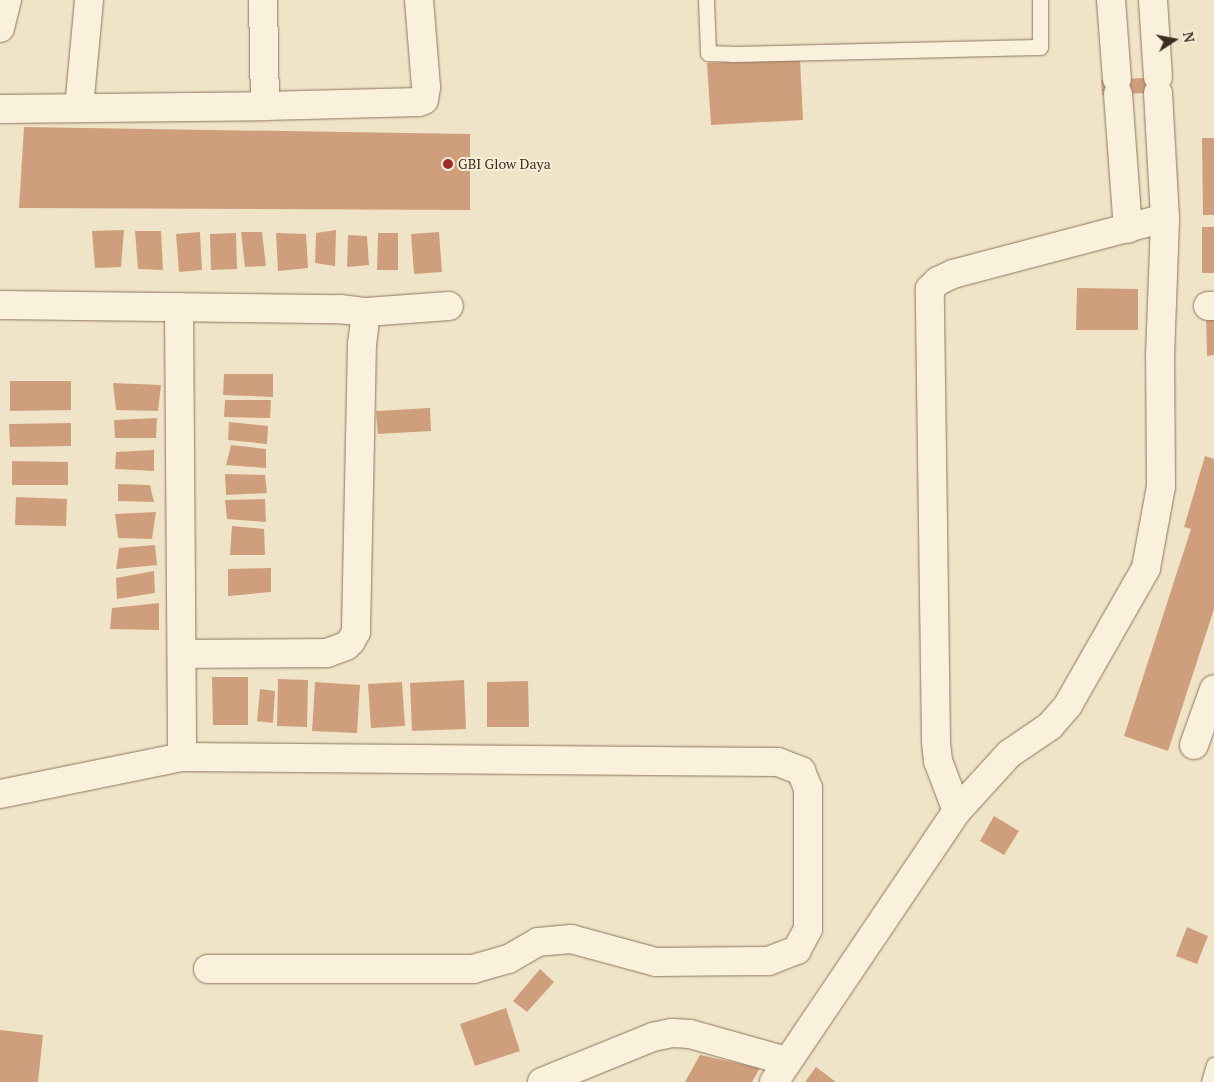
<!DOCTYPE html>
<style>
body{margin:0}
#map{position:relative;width:1214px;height:1082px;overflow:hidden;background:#f0e4c8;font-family:"PT Serif",serif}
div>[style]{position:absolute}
.building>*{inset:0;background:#cf9f7d}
.roads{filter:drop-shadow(0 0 1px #8d765c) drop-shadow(0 0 1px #8d765c)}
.service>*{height:15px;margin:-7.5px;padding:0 7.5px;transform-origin:7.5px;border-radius:7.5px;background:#faf1dc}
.minor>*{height:28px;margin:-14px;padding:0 14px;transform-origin:14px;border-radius:14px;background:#faf1dc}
.dots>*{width:14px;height:14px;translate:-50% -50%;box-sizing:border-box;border:2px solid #f7eed8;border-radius:50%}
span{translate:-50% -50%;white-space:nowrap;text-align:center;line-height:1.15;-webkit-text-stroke:4px #f7eed8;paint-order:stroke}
.poi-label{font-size:14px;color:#3d2e20}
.left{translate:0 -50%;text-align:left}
.north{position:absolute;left:1149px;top:15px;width:50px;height:50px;-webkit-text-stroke:4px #f7eed8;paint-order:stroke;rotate:79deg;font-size:14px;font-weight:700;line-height:20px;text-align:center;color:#3d2e20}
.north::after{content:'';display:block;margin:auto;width:18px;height:22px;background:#3d2e20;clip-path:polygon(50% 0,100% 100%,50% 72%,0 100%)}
</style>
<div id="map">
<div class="building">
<i style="clip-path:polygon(800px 59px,803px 120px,711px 125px,707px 63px)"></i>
<i style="clip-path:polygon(1166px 77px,1167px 92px,1102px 95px,1101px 80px)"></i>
<i style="clip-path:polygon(24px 127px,470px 134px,470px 210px,19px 208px)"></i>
<i style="clip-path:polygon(1202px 138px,1214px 138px,1214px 215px,1203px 215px)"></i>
<i style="clip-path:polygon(1202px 227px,1214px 227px,1214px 273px,1202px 273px)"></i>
<i style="clip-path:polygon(124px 230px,121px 267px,95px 268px,92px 231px)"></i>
<i style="clip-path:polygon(336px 230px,335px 266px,315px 263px,316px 233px)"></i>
<i style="clip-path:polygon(135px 231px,161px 231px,163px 270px,138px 269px)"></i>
<i style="clip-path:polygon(200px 232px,202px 270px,179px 272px,176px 234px)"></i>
<i style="clip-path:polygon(241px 232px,262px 232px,266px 266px,245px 267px)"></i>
<i style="clip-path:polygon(439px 232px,442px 272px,414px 274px,411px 234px)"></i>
<i style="clip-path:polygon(236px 233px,237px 269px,211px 270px,210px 234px)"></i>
<i style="clip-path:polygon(276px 233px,306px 234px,308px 268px,278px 271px)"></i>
<i style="clip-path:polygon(378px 233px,398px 233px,398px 270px,377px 270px)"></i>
<i style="clip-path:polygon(348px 235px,367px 236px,369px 265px,347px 267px)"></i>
<i style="clip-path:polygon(1077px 288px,1138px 289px,1138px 330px,1076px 330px)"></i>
<i style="clip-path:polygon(1206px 315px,1214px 315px,1214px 355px,1207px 356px)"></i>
<i style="clip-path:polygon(224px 374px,273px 374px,273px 397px,223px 395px)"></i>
<i style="clip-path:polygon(10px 381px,71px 381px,71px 410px,10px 411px)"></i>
<i style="clip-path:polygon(113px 383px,161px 385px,158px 411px,116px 410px)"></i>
<i style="clip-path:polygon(225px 400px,271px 400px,270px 418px,224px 417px)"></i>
<i style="clip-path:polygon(430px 408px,431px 431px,378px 434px,376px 411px)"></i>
<i style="clip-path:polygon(157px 418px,156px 438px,115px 438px,114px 420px)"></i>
<i style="clip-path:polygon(229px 422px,268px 426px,267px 444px,228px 440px)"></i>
<i style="clip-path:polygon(71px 423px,71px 446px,10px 447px,9px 424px)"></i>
<i style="clip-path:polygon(231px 445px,266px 449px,266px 468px,226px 465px)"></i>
<i style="clip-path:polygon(154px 450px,154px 471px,115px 469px,116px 452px)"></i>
<i style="clip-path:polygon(1205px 456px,1214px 459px,1214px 609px,1168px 751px,1124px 736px,1191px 529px,1184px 527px)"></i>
<i style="clip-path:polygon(12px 461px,68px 462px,68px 485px,12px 485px)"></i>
<i style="clip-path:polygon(225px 474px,265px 475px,267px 493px,226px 495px)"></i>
<i style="clip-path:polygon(118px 484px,150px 485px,154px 502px,118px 501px)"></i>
<i style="clip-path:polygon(16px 497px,67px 499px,66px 526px,15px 525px)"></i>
<i style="clip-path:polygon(265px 499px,266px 522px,227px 519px,225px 500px)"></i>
<i style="clip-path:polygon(156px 512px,152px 539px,118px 538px,115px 514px)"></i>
<i style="clip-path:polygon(232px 526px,264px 529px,265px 555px,230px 555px)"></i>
<i style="clip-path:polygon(155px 545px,157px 565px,116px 569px,119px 548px)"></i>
<i style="clip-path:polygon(271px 568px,271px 592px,228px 596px,228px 569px)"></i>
<i style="clip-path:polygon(154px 571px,155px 593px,117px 599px,116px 578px)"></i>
<i style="clip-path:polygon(159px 603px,159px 630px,110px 629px,112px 608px)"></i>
<i style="clip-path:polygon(212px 677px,248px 677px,248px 725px,213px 725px)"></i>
<i style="clip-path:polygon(278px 679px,308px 680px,307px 727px,277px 726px)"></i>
<i style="clip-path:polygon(464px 680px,466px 729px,412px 731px,410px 683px)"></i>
<i style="clip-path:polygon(528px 681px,529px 727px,487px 727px,487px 682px)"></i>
<i style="clip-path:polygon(315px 682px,360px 685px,357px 733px,312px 731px)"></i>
<i style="clip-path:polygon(402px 682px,405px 726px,371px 728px,368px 684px)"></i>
<i style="clip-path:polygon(260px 689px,275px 691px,273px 723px,257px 721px)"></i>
<i style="clip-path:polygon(994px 816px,1019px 831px,1004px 855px,980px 841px)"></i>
<i style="clip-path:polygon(1187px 927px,1208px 936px,1197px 964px,1176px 956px)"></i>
<i style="clip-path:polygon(540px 969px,554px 982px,527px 1012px,513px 1001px)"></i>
<i style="clip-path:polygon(506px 1008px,520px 1051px,475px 1066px,460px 1024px)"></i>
<i style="clip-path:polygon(0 1030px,43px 1035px,38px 1082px,0 1082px)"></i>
<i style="clip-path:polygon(700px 1055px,760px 1068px,752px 1082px,685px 1082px)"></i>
<i style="clip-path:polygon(816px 1067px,836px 1082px,805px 1082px)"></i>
</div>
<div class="roads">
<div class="service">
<i style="left:706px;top:0;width:53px;rotate:87.8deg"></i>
<i style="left:708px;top:53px;width:24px;rotate:2deg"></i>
<i style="left:732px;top:54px;width:308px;rotate:-1.3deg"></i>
<i style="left:1040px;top:47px;width:47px;rotate:-90deg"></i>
<i style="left:1209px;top:1082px;width:18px;rotate:-74deg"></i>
</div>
<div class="minor">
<i style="left:263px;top:0;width:106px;rotate:88.9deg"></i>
<i style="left:1111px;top:0;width:79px;rotate:85.7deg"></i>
<i style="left:1153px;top:0;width:77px;rotate:86.3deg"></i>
<i style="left:0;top:28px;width:29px;rotate:-76deg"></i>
<i style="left:1118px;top:94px;width:135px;rotate:85.8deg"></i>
<i style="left:79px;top:108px;width:108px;rotate:-84.7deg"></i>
<i style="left:0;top:109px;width:265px;rotate:-0.6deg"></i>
<i style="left:265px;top:106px;width:154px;rotate:-1.5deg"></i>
<i style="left:419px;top:102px;width:5px;rotate:-22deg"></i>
<i style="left:424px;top:100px;width:13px;rotate:-81deg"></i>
<i style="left:426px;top:87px;width:87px;rotate:-94.6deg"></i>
<i style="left:0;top:305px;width:340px;rotate:0.7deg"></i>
<i style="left:340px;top:309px;width:26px;rotate:7deg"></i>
<i style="left:366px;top:312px;width:31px;rotate:97deg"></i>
<i style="left:362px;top:343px;width:289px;rotate:91.2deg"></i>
<i style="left:356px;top:632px;width:10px;rotate:119deg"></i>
<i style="left:351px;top:641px;width:7px;rotate:135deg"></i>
<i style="left:346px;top:646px;width:20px;rotate:160deg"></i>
<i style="left:327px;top:653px;width:145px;rotate:179.6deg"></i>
<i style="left:1208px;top:306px;width:6px"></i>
<i style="left:179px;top:307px;width:450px;rotate:89.6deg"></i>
<i style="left:366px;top:312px;width:83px;rotate:-4.1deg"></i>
<i style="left:1194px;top:745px;width:59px;rotate:-70.3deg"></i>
<i style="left:0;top:794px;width:186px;rotate:-11.5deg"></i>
<i style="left:182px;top:757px;width:596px;rotate:0.48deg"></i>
<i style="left:778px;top:762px;width:25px;rotate:21deg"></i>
<i style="left:801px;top:771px;width:18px;rotate:68deg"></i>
<i style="left:808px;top:788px;width:141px;rotate:90deg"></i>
<i style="left:808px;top:929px;width:24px;rotate:118deg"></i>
<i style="left:797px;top:950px;width:31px;rotate:159deg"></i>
<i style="left:768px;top:961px;width:112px;rotate:179.5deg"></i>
<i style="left:656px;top:962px;width:88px;rotate:-164.9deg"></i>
<i style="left:571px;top:939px;width:33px;rotate:175deg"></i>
<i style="left:538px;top:942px;width:34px;rotate:150deg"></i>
<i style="left:508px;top:959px;width:35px;rotate:164deg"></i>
<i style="left:474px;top:969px;width:266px;rotate:180deg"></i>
<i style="left:957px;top:811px;width:53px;rotate:-110.8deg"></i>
<i style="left:938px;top:761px;width:20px;rotate:-96deg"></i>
<i style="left:936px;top:741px;width:452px;rotate:-90.8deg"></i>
<i style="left:930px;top:289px;width:11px;rotate:-45deg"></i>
<i style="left:938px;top:281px;width:17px;rotate:-25deg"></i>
<i style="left:953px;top:274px;width:219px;rotate:-14.8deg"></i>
<i style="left:542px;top:1082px;width:120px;rotate:-22.1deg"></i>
<i style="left:653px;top:1037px;width:19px;rotate:-12deg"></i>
<i style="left:672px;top:1033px;width:18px;rotate:3deg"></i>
<i style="left:690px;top:1034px;width:100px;rotate:15.7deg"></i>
<i style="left:774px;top:1082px;width:327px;rotate:-56deg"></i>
<i style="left:957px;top:811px;width:77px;rotate:-47.6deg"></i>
<i style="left:1009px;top:754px;width:50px;rotate:-34.3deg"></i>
<i style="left:1050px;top:726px;width:28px;rotate:-49deg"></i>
<i style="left:1068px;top:705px;width:158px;rotate:-60.3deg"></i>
<i style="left:1146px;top:568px;width:83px;rotate:-79.6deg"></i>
<i style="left:1161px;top:486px;width:129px;rotate:-90.4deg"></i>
<i style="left:1160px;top:357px;width:139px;rotate:-87.9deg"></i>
<i style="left:1165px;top:218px;width:125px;rotate:-93.2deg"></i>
</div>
</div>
<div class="dots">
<i style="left:448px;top:164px;background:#9e2a2b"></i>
</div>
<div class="poi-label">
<span class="left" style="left:458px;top:164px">GBI Glow Daya</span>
</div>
<div class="north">N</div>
</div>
